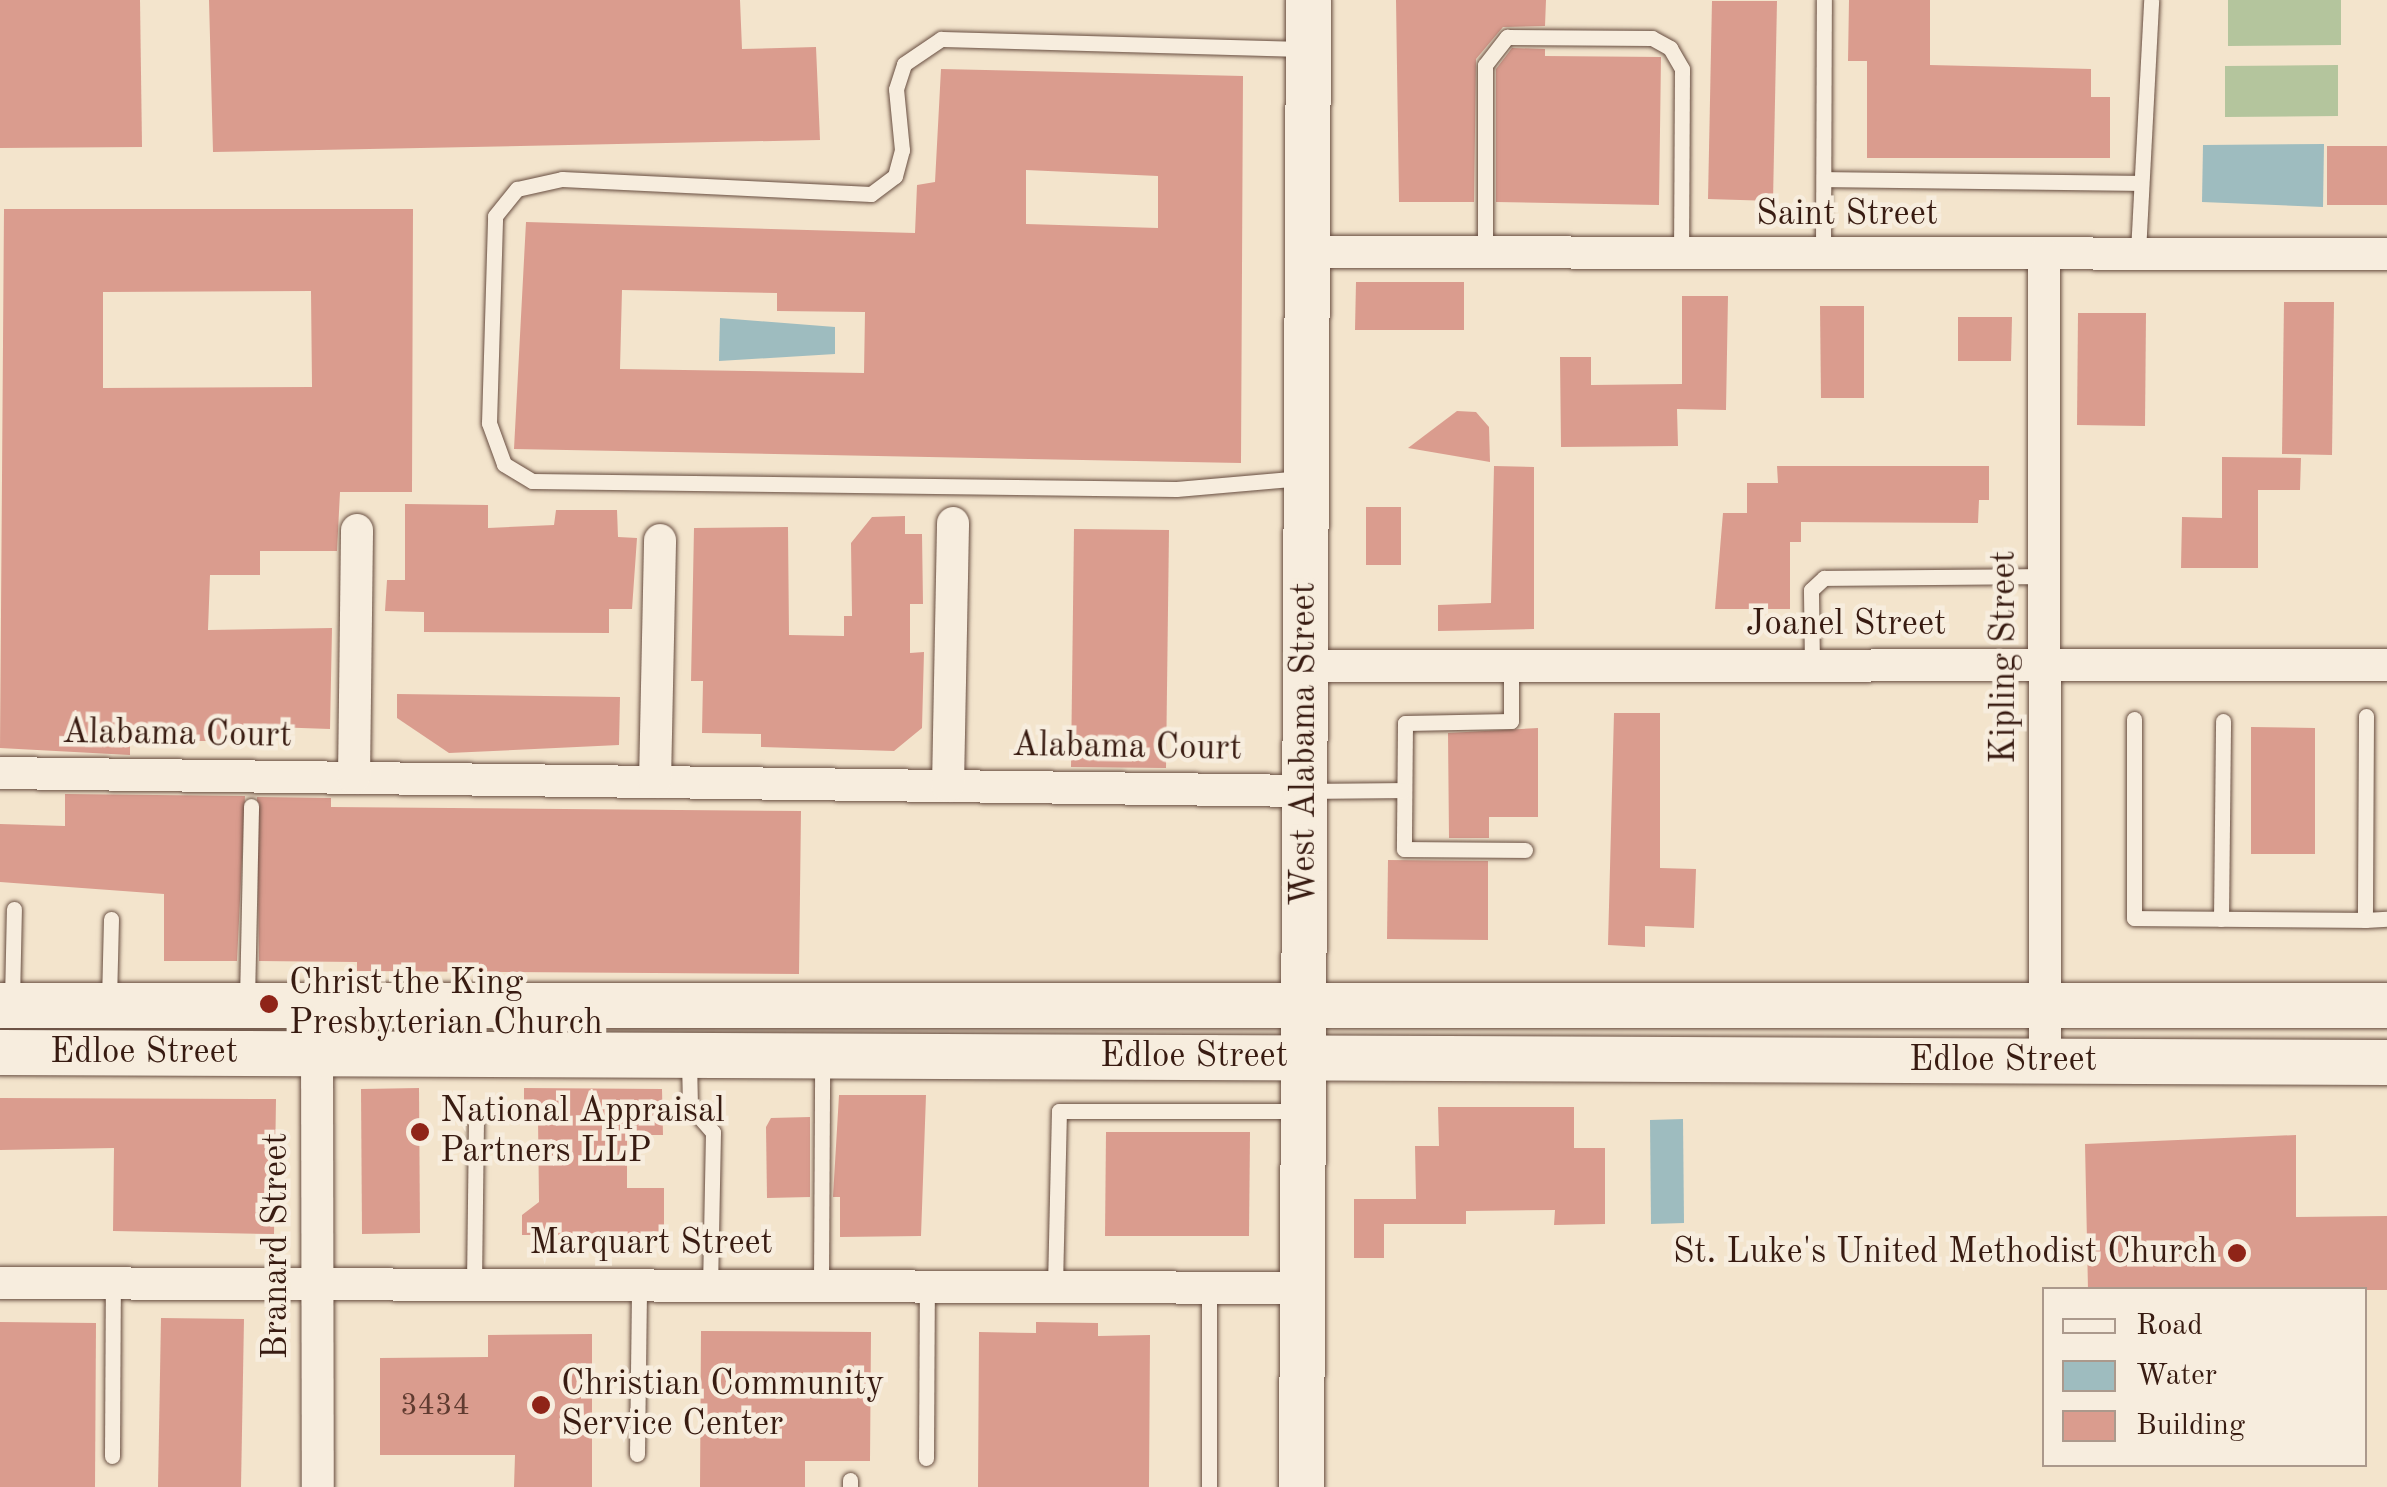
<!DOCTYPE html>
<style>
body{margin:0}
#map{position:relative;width:2387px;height:1487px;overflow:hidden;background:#f3e4cc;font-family:"Old Standard TT",serif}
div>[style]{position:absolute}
.green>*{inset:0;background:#b4c59d}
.water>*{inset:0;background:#9ebcbf}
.building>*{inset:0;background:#da9c8e}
.roads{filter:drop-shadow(0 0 2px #674d40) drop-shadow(0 0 2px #674d40)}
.lane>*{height:15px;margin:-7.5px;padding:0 7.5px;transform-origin:7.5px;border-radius:7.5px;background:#f7edde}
.street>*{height:32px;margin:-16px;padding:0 16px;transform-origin:16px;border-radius:16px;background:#f7edde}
.secondary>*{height:45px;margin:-22.5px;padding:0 22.5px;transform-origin:22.5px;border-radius:22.5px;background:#f7edde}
.dots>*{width:28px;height:28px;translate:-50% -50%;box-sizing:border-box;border:5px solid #f7edde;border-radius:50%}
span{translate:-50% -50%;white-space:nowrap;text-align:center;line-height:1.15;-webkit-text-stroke:9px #f7edde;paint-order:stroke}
.number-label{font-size:30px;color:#603b30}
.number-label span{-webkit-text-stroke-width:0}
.street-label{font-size:35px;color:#381b11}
.poi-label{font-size:35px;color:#381b11}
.left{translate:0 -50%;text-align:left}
.right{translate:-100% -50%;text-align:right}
.legend{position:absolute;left:2042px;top:1287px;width:325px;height:180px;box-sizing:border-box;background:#f7edde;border:2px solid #ab998c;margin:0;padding:12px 18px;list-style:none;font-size:30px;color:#381b11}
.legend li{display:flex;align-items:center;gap:20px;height:50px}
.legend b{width:50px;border:2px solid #ab998c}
</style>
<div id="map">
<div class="green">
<i style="clip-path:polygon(2228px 0,2341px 0,2341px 45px,2228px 46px)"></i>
<i style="clip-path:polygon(2338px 65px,2338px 116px,2225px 117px,2225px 66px)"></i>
</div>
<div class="water">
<i style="clip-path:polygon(2324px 144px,2323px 207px,2202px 202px,2203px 145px)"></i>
<i style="clip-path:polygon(720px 318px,835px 327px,835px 354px,719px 361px)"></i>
<i style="clip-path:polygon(1683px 1119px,1684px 1223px,1651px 1224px,1650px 1120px)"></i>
</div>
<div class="building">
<i style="clip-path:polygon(0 0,140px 0,142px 147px,0 148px)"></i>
<i style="clip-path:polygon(209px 0,740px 0,742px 49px,816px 47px,820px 140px,213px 152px)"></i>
<i style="clip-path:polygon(1396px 0,1546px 0,1545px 26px,1503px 27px,1476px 59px,1474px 202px,1399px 202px)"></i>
<i style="clip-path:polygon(1849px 0,1930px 0,1930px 65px,2091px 69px,2091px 97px,2110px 97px,2110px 158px,1867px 158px,1867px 61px,1848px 61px)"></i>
<i style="clip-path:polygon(1712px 1px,1777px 1px,1773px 201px,1708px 199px)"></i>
<i style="clip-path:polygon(1512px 48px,1545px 49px,1545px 56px,1661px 57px,1659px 205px,1496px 202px,1496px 69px)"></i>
<i style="clip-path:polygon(evenodd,941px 69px,1243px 76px,1241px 463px,514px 449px,526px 222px,915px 233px,917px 185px,935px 182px,941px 69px,1026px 170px,1158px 176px,1158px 228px,1026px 224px,1026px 170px,941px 69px,622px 290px,777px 293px,777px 311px,865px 312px,864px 373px,620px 369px,622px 290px)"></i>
<i style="clip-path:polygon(2327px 146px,2387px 146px,2387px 205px,2327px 205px)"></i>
<i style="clip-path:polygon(evenodd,4px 209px,413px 209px,412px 492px,340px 492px,337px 551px,260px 551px,260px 575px,210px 575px,208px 630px,332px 628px,330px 729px,273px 727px,272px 740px,130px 742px,130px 755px,0 748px,4px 209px,311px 291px,312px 387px,103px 388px,103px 292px,311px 291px)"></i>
<i style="clip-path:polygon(1356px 282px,1464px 282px,1464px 330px,1355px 330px)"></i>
<i style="clip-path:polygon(1682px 296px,1728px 296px,1726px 410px,1677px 409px,1678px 446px,1561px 447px,1560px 357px,1591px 357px,1591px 385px,1682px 384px)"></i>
<i style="clip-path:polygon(2284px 302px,2334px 302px,2332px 455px,2282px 454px)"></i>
<i style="clip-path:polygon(1820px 306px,1864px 306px,1864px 398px,1821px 398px)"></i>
<i style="clip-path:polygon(2078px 313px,2146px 313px,2145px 426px,2077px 425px)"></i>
<i style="clip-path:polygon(1958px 317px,2012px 317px,2011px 361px,1958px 361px)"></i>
<i style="clip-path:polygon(1457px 411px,1476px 412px,1489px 427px,1490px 462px,1408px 448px)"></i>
<i style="clip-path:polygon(2222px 457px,2301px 458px,2300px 490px,2258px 490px,2258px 568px,2181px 568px,2182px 517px,2222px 518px)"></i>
<i style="clip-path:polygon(1494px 466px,1534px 467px,1534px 629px,1438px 631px,1438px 605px,1491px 603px)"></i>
<i style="clip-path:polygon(1777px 466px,1989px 466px,1989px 500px,1979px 500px,1978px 523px,1801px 522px,1801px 542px,1790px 542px,1790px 609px,1715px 609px,1723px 513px,1747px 513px,1747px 483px,1778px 483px)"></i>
<i style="clip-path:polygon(405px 504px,488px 505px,488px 528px,554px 525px,556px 510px,617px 510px,618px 537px,637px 538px,632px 609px,609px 609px,609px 633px,424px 632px,424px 612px,385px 611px,387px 580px,405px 580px)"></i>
<i style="clip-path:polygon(1366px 507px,1401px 507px,1401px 565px,1366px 565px)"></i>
<i style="clip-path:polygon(905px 516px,905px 534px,922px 534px,923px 604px,910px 604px,910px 653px,924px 652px,922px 728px,894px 751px,761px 747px,761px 734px,702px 733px,703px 681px,691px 681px,694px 528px,788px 527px,789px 635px,844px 636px,844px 616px,852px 616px,851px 543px,872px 517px)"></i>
<i style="clip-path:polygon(1074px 529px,1169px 530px,1166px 768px,1071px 767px)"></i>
<i style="clip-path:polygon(397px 694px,620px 697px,619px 745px,449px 753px,397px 718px)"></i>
<i style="clip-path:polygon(1614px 713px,1660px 713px,1660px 868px,1696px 869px,1694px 928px,1645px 926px,1645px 947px,1608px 945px)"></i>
<i style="clip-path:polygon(2251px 727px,2315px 728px,2315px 854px,2251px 854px)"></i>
<i style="clip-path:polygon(1538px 728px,1538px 817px,1489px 817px,1489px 838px,1449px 838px,1448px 733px)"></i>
<i style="clip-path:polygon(65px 794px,245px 796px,237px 961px,164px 961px,164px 894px,0 882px,0 824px,65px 826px)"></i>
<i style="clip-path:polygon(257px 797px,331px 798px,331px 807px,801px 811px,799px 974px,357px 971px,357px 962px,259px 961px)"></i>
<i style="clip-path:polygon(1388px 860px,1488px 861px,1488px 940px,1387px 939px)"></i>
<i style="clip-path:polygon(419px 1088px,420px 1233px,362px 1234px,361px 1089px)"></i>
<i style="clip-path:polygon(524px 1088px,662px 1089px,663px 1135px,627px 1135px,627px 1188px,664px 1188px,664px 1235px,522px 1235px,522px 1215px,539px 1202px,538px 1119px,524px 1110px)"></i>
<i style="clip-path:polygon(839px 1095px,926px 1095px,921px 1236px,840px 1237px,840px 1197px,833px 1197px)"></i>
<i style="clip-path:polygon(0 1098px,276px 1099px,274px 1234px,113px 1231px,114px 1148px,0 1150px)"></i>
<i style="clip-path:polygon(1438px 1107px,1574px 1107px,1574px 1148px,1605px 1148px,1605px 1224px,1554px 1225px,1555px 1210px,1466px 1211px,1466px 1224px,1384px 1224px,1384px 1258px,1354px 1258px,1354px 1199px,1416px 1199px,1415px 1146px,1439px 1146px)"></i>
<i style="clip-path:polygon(810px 1117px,810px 1197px,767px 1198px,766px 1127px,771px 1118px)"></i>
<i style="clip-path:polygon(1106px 1132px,1250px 1132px,1249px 1236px,1105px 1236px)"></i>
<i style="clip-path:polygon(2296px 1135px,2296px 1217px,2387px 1216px,2387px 1290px,2088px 1290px,2085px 1144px)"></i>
<i style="clip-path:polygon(161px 1318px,244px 1319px,241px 1487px,158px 1487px)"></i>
<i style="clip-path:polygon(0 1322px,96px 1323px,95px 1487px,0 1487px)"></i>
<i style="clip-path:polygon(1036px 1322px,1098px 1323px,1098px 1336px,1150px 1335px,1149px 1487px,978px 1487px,979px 1332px,1036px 1333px)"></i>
<i style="clip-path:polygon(701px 1331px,871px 1332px,870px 1461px,805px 1461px,805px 1487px,700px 1487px)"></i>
<i style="clip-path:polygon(592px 1334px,592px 1487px,514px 1487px,515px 1455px,380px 1455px,380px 1358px,488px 1357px,488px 1335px)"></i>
</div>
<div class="roads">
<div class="lane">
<i style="left:1824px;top:179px;width:314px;rotate:0.7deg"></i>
<i style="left:1485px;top:252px;width:187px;rotate:-90deg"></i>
<i style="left:1485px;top:65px;width:36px;rotate:-52deg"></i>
<i style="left:1507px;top:37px;width:145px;rotate:0.4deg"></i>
<i style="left:1652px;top:38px;width:21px;rotate:29deg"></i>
<i style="left:1670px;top:48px;width:24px;rotate:60deg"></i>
<i style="left:1682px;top:69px;width:184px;rotate:90.3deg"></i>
<i style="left:2138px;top:252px;width:252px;rotate:-87deg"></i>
<i style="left:1823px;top:256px;width:256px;rotate:-89.8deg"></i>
<i style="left:1302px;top:478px;width:126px;rotate:175deg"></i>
<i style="left:1176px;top:489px;width:644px;rotate:-179.29deg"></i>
<i style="left:532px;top:481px;width:33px;rotate:-149deg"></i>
<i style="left:504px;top:464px;width:44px;rotate:-110.1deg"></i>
<i style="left:489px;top:423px;width:207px;rotate:-88.3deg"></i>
<i style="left:495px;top:216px;width:35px;rotate:-51deg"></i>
<i style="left:517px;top:189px;width:46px;rotate:-12.5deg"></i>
<i style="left:562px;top:179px;width:309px;rotate:2.8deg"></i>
<i style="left:871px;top:194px;width:30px;rotate:-37deg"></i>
<i style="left:895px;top:176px;width:27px;rotate:-75deg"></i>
<i style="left:902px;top:150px;width:61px;rotate:-95.6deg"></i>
<i style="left:896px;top:89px;width:26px;rotate:-72deg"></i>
<i style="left:904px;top:64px;width:45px;rotate:-34deg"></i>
<i style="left:941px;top:39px;width:363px;rotate:1.6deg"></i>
<i style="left:1812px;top:665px;width:75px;rotate:-90.8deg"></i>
<i style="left:1811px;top:590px;width:18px;rotate:-43deg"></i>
<i style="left:1824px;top:578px;width:221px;rotate:-0.5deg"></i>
<i style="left:1511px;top:666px;width:55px;rotate:90deg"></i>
<i style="left:1511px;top:721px;width:106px;rotate:178.9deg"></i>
<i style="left:1405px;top:723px;width:126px;rotate:90.5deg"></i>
<i style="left:1404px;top:849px;width:121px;rotate:0.5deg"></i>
<i style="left:2366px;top:716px;width:204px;rotate:90.3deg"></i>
<i style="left:2365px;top:920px;width:22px;rotate:-3deg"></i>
<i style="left:2134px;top:719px;width:199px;rotate:90deg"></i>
<i style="left:2134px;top:918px;width:231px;rotate:0.5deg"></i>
<i style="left:1308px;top:791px;width:96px;rotate:-0.6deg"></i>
<i style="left:2221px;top:919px;width:198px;rotate:-89.4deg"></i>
<i style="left:247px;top:1000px;width:194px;rotate:-88.8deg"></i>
<i style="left:12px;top:1001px;width:92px;rotate:-88.8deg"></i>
<i style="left:109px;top:1001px;width:82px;rotate:-88.6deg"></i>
<i style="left:689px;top:1059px;width:47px;rotate:88.8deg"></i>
<i style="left:690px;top:1106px;width:35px;rotate:49deg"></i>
<i style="left:713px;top:1132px;width:153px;rotate:91.1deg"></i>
<i style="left:474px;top:1283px;width:164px;rotate:-89.3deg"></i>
<i style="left:821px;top:1285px;width:226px;rotate:-89.7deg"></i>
<i style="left:1055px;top:1286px;width:175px;rotate:-88.7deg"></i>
<i style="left:1059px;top:1111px;width:240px"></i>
<i style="left:637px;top:1454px;width:170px;rotate:-89.3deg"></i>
<i style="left:112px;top:1456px;width:174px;rotate:-89.7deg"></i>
<i style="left:926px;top:1458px;width:172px;rotate:-89.7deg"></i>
<i style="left:850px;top:1480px;width:7px;rotate:90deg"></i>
<i style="left:1209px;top:1487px;width:200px;rotate:-90deg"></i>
</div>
<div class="street">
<i style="left:1307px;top:252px;width:1080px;rotate:0.11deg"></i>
<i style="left:2044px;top:254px;width:806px;rotate:89.93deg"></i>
<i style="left:1306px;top:666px;width:1081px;rotate:-0.05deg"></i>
<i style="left:0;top:773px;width:1305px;rotate:0.79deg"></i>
<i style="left:354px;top:778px;width:248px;rotate:-89.3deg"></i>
<i style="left:655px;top:782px;width:242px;rotate:-88.8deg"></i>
<i style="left:948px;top:786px;width:263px;rotate:-88.9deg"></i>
<i style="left:317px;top:1032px;width:455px;rotate:89.9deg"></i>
<i style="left:0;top:1283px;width:1302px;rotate:0.22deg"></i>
</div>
<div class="secondary">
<i style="left:0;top:1005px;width:2387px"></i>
<i style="left:0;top:1052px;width:2387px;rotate:0.24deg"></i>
<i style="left:1301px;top:1487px;width:1487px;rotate:-89.73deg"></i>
</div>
</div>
<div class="dots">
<i style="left:269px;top:1004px;background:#8f2418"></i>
<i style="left:420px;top:1132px;background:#8f2418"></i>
<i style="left:2237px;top:1253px;background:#8f2418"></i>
<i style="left:541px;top:1405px;background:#8f2418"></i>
</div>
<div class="number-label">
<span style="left:435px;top:1406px">3434</span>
</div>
<div class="street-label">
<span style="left:1847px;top:215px">Saint Street</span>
<span style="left:1846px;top:625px">Joanel Street</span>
<span style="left:2005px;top:657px;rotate:-90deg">Kipling Street</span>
<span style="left:177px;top:735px;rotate:1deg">Alabama Court</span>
<span style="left:1305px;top:744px;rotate:-90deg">West Alabama Street</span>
<span style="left:1127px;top:748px;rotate:1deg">Alabama Court</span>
<span style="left:144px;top:1053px">Edloe Street</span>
<span style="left:1194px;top:1057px">Edloe Street</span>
<span style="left:2003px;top:1061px">Edloe Street</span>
<span style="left:651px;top:1244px">Marquart Street</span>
<span style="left:277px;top:1246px;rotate:-90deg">Branard Street</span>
</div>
<div class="poi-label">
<span class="left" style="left:289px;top:1004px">Christ the King<br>Presbyterian Church</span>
<span class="left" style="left:440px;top:1132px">National Appraisal<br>Partners LLP</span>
<span class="right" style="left:2217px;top:1253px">St. Luke's United Methodist Church</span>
<span class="left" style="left:561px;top:1405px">Christian Community<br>Service Center</span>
</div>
<ul class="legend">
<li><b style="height:12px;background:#f7edde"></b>Road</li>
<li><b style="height:28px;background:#9ebcbf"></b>Water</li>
<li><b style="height:28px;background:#da9c8e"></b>Building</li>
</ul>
</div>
